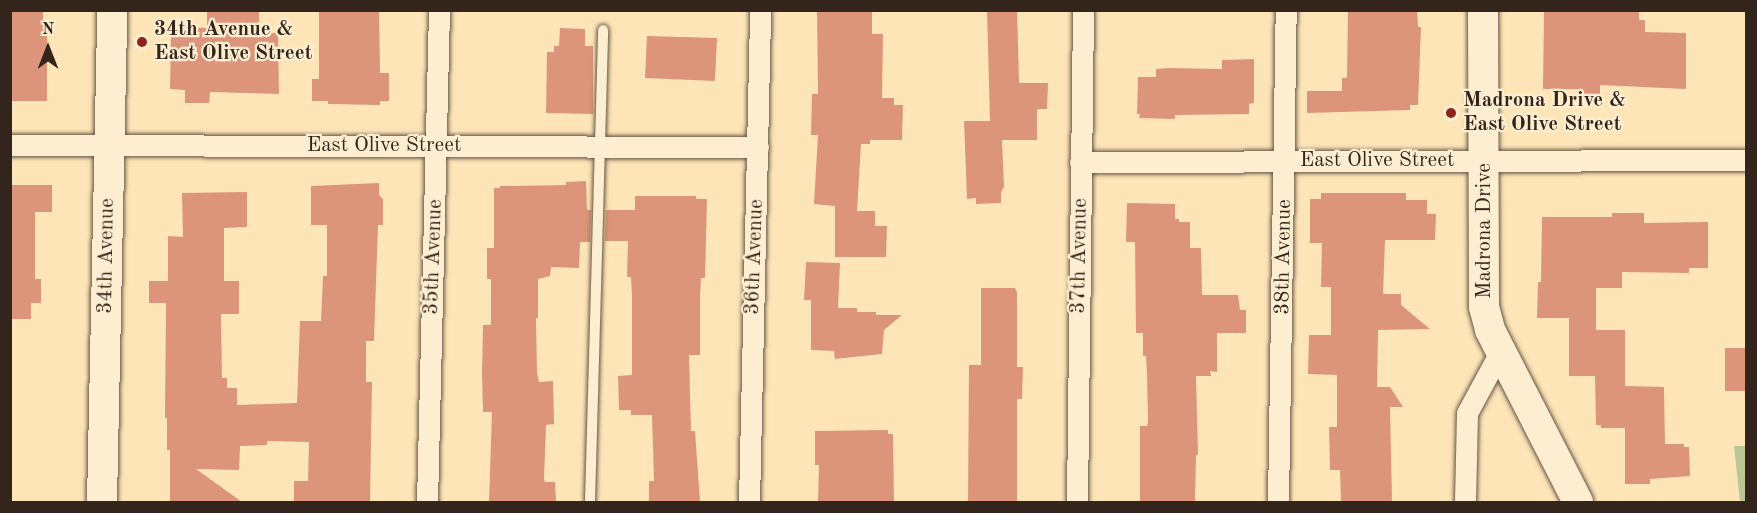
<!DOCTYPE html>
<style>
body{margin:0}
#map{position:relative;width:1757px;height:513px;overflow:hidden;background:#fde5b8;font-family:"Old Standard TT",serif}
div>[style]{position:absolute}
.green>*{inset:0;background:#bac693}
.building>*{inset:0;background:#dc957b}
.roads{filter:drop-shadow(0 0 2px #665542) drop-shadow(0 0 2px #665542)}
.lane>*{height:10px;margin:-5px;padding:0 5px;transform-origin:5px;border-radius:5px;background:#feeed1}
.street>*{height:21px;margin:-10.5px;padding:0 10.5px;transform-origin:10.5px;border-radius:10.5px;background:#feeed1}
.secondary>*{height:30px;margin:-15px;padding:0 15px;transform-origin:15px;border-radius:15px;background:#feeed1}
.dots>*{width:16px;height:16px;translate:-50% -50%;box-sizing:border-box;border:3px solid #feeed1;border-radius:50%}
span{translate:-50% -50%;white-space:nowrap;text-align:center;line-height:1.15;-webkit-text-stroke:4.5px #feeed1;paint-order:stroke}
.poi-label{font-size:21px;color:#33251b;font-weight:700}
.left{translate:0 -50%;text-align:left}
.street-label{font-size:21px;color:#33251b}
.frame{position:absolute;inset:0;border:12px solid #33251b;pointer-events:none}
.north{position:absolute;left:18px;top:18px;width:60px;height:60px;-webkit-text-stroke:4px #feeed1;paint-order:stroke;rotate:0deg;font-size:16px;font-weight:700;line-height:24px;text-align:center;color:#33251b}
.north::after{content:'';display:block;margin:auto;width:21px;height:27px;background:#33251b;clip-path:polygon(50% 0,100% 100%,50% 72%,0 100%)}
</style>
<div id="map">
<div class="green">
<i style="clip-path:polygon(1734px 446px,1746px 446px,1746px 502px,1740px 502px)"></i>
</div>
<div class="building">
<i style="clip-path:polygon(10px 10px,43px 10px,43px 25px,47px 25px,47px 101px,10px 101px)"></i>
<i style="clip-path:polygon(207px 10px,259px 10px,259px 33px,278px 33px,279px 94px,210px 92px,209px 103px,185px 103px,185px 90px,170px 89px,171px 35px,182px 36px,182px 27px,207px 28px)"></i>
<i style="clip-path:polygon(319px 10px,379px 10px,380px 73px,389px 73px,389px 101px,380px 101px,380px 105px,328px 104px,328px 101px,312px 101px,312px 79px,319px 79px)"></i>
<i style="clip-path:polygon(817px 10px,872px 10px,872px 34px,883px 34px,882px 98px,894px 98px,894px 105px,903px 105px,902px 140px,870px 140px,870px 144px,861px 144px,857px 211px,875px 211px,875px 226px,887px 226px,886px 257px,835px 257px,835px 206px,814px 204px,818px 135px,811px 135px,812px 94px,818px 94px)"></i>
<i style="clip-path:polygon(987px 10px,1017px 10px,1019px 83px,1048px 83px,1047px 109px,1037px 109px,1037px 140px,1002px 140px,1004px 187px,1001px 192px,1001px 203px,976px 204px,976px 198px,967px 199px,964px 121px,990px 121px)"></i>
<i style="clip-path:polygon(1348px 10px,1417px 10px,1418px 27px,1421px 27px,1418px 105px,1410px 105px,1410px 110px,1307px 113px,1307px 91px,1342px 91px,1342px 78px,1347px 78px)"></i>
<i style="clip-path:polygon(1544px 10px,1639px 10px,1639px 20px,1645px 20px,1645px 32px,1686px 33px,1686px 89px,1600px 85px,1600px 94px,1578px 94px,1578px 89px,1543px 89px)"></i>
<i style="clip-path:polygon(560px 28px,585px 29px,585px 46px,593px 46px,593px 114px,546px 113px,547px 52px,554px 52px,554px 46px,559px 46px)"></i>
<i style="clip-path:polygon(647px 36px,717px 38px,715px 81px,645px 78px)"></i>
<i style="clip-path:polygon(1254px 59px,1254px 103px,1249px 104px,1249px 114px,1175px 115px,1175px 119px,1139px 118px,1140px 114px,1137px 114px,1138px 77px,1156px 77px,1156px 69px,1169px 68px,1222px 69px,1222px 60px)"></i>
<i style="clip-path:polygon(586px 181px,587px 210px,591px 210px,590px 242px,580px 242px,579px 268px,551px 267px,550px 276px,538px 279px,538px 318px,536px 318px,537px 373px,539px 382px,553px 381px,554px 424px,546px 425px,544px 479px,545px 482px,555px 482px,556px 502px,489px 502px,492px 412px,483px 412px,482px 374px,483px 325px,491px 325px,491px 279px,487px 279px,487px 248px,494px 248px,494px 188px,500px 188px,500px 186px,566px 185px,566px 182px)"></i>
<i style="clip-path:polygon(379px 183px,379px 195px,383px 199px,383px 225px,378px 225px,374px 341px,366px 341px,366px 382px,372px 382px,370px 502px,294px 502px,294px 481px,308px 481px,309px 442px,267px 441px,267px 445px,240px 446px,239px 470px,196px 469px,242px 502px,170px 502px,170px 450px,167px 450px,167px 418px,165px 418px,166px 303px,149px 303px,149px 281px,168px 281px,168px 236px,183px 237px,182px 193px,247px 192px,247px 227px,224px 228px,224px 281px,239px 281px,239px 314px,221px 314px,222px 378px,227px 378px,227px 388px,237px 388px,237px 405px,297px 403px,300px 321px,321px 321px,323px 276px,327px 276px,327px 225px,311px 225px,311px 186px)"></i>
<i style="clip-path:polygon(10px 185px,52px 185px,52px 212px,35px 212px,35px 279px,41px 279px,41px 303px,31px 303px,31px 319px,10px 319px)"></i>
<i style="clip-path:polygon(1321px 193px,1406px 193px,1406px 200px,1427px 200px,1427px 214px,1436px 214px,1435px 240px,1385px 240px,1383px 294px,1401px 294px,1401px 305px,1430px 329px,1378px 330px,1377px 387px,1390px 387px,1403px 407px,1390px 407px,1392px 502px,1341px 502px,1340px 470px,1330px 470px,1329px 427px,1337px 427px,1337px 375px,1308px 374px,1309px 335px,1331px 335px,1331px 287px,1321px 287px,1322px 243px,1310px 243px,1310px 199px,1321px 199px)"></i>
<i style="clip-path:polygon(635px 196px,696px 196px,696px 199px,707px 199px,705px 278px,701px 278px,700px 296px,700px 355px,689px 355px,691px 431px,695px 431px,700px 502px,649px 502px,649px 481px,654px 481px,652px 415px,631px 415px,631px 410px,619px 410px,618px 376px,632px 375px,632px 296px,631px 277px,627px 277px,628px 241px,605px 241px,606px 210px,635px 210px)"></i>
<i style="clip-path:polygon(1127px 203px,1175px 204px,1175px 219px,1179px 219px,1179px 222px,1190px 222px,1190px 248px,1201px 248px,1202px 295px,1238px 295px,1240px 310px,1246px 310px,1246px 333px,1217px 333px,1217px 372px,1210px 371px,1211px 376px,1196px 376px,1198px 455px,1196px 455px,1195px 502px,1140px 502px,1140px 426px,1147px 426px,1148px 422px,1147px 374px,1146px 356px,1143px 356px,1143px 333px,1136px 333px,1135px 242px,1126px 242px)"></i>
<i style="clip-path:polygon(1612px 213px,1644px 213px,1644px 223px,1708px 222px,1708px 268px,1689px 268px,1689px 273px,1622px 272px,1622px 288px,1596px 288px,1596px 330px,1625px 330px,1625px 386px,1664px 387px,1665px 444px,1684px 444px,1684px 447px,1689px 447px,1690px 476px,1650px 479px,1650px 484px,1625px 484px,1625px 428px,1601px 428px,1601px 425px,1596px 425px,1595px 376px,1569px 376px,1569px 318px,1537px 318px,1538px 282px,1541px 282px,1542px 217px,1612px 217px)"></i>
<i style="clip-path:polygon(806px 262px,840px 263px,838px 308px,857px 308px,857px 312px,876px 312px,876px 315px,902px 315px,884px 330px,882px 354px,835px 359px,834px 351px,811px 350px,811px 300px,804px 300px)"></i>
<i style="clip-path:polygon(981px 288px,1015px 288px,1017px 292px,1017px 367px,1023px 367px,1022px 399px,1017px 399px,1017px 502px,968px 502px,969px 365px,981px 365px)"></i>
<i style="clip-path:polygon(1725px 348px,1746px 348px,1746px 391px,1725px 391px)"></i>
<i style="clip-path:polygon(888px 430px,888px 434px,893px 434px,894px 502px,818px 502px,819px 465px,815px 465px,815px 431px)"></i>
</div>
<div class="roads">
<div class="lane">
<i style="left:590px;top:502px;width:472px;rotate:-88.4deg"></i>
</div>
<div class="street">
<i style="left:10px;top:145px;width:748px;rotate:0.15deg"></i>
<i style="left:1080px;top:162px;width:666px;rotate:-0.17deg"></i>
<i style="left:427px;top:502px;width:492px;rotate:-88.6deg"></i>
<i style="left:749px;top:502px;width:492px;rotate:-88.7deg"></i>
<i style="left:1077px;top:502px;width:492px;rotate:-89.3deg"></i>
<i style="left:1278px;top:502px;width:492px;rotate:-89.1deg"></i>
<i style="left:1465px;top:502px;width:89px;rotate:-88.7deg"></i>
<i style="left:1467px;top:413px;width:72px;rotate:-61.6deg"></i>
</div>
<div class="secondary">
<i style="left:1483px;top:10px;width:297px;rotate:89.8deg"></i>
<i style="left:1484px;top:307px;width:24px;rotate:75deg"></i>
<i style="left:1490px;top:330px;width:193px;rotate:62.9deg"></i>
<i style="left:102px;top:502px;width:492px;rotate:-88.8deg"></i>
</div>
</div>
<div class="dots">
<i style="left:142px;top:42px;background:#8f2418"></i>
<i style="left:1451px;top:113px;background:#8f2418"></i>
</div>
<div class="poi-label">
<span class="left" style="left:154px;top:42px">34th Avenue &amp;<br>East Olive Street</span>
<span class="left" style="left:1463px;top:113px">Madrona Drive &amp;<br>East Olive Street</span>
</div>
<div class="street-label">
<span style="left:384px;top:146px">East Olive Street</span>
<span style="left:1377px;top:161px">East Olive Street</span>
<span style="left:1485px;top:231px;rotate:-90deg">Madrona Drive</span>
<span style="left:107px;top:256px;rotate:-89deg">34th Avenue</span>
<span style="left:1080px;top:256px;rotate:-89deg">37th Avenue</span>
<span style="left:434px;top:257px;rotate:-88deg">35th Avenue</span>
<span style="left:755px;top:257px;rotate:-88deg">36th Avenue</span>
<span style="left:1284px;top:257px;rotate:-89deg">38th Avenue</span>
</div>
<div class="frame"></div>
<div class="north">N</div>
</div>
